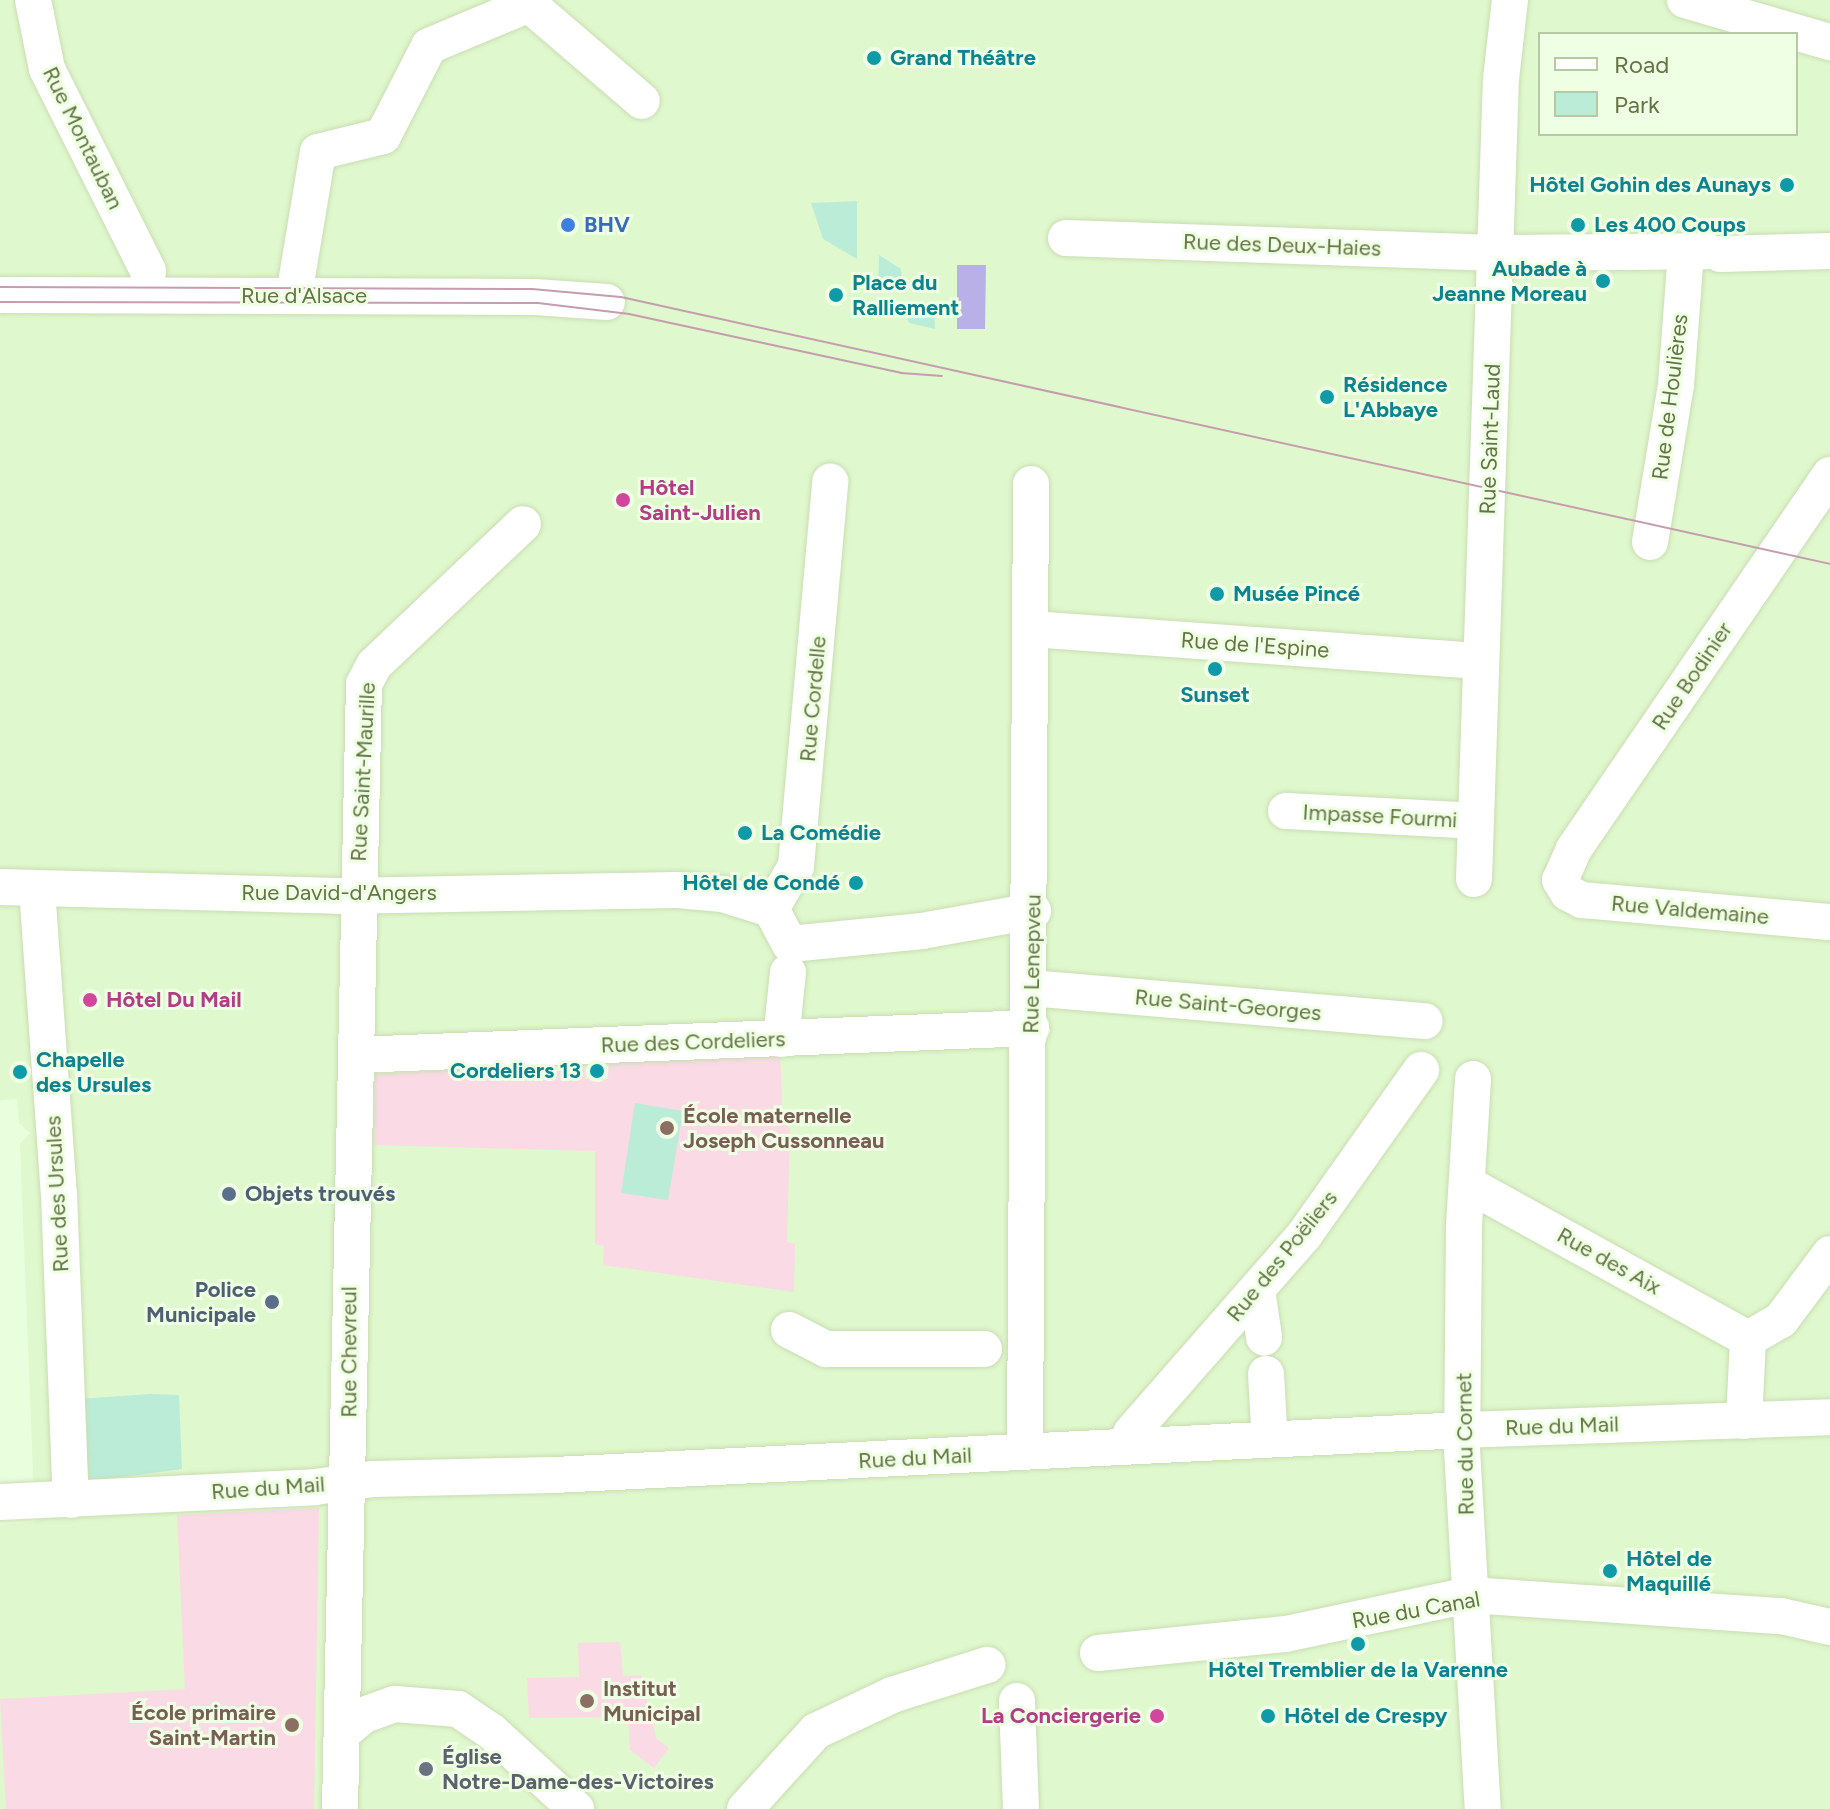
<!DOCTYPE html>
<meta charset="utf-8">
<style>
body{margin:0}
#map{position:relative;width:1830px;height:1809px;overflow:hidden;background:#e9fedc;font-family:Figtree,sans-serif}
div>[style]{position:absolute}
.residential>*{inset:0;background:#e0f8cd}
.education>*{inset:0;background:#fadae5}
.green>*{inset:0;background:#bbecd8}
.water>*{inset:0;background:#b9b0e8}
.roads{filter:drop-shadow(0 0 2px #c9ddb3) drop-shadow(0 0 2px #c9ddb3)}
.minor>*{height:36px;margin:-18px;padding:0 18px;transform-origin:18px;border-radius:18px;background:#fff}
.tram>*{height:2px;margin:-1px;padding:0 1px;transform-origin:1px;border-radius:1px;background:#c69caf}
.dots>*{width:22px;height:22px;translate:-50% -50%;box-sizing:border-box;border:4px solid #efffe4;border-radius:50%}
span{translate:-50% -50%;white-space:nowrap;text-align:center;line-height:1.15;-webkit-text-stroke:6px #efffe4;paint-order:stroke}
.culture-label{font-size:22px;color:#0d838f;font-weight:700}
.left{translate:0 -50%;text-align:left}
.right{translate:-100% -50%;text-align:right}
.street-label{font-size:22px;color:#637544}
.shop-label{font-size:22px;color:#366cbe;font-weight:700}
.hotel-label{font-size:22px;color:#b23c85;font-weight:700}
.education-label{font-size:22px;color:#785e54;font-weight:700}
.service-label{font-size:22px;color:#4e5e75;font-weight:700}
.worship-label{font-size:22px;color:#5b616d;font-weight:700}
.legend{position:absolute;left:1538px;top:32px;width:260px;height:104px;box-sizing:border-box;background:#efffe4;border:2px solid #b7c8a4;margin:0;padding:10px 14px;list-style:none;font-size:24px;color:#637544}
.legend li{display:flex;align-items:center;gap:16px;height:40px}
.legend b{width:40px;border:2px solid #b7c8a4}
</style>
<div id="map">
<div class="residential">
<i style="clip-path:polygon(evenodd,0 0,1830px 0,1830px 1809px,0 1809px,0 1525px,35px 1522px,20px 1144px,30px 1133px,19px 1123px,17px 1099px,0 1100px,0 0,1540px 34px,1796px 34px,1796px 134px,1540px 134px,1540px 34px)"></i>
</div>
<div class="education">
<i style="clip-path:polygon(780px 1054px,783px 1124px,790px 1128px,787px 1242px,795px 1244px,794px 1292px,603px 1265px,604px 1246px,595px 1244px,595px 1151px,374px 1145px,375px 1074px,584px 1063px,585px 1079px,608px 1079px,609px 1062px)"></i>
<i style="clip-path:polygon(319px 1508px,314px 1809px,6px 1809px,0 1699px,185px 1689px,177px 1515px)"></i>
<i style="clip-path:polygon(620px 1642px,623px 1676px,641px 1675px,656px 1738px,669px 1748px,654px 1768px,630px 1750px,628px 1717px,529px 1718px,527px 1678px,579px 1677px,578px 1643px)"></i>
</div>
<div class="green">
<i style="clip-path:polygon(857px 201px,857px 259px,823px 239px,811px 203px)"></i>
<i style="clip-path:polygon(879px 255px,901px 269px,903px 291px,878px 291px)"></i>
<i style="clip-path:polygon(901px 302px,934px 303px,935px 329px,909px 323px)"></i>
<i style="clip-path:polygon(635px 1103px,683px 1111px,668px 1200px,621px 1193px)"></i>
<i style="clip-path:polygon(151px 1394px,179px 1395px,182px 1469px,78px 1483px,77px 1399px)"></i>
</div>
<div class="water">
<i style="clip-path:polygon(957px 265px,986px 265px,985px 329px,957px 329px)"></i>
</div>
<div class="roads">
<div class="minor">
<i style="left:33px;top:0;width:70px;rotate:78.5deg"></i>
<i style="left:47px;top:69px;width:226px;rotate:63.4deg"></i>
<i style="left:524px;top:0;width:155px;rotate:40.6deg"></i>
<i style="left:1685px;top:0;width:151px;rotate:16.2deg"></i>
<i style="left:1066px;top:238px;width:431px;rotate:2deg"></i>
<i style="left:1497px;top:253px;width:210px;rotate:-0.5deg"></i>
<i style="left:1720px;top:254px;width:110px;rotate:-1.6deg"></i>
<i style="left:0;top:295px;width:535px;rotate:0.21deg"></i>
<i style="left:535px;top:297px;width:72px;rotate:4deg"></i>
<i style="left:294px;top:295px;width:145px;rotate:-80.5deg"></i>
<i style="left:318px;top:152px;width:67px;rotate:-13.8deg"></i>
<i style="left:383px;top:136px;width:101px;rotate:-62.9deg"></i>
<i style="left:429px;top:46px;width:106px;rotate:-22.7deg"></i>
<i style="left:1830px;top:475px;width:453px;rotate:124.4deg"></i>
<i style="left:1574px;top:849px;width:34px;rotate:114deg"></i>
<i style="left:1560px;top:880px;width:15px;rotate:58deg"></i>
<i style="left:1568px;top:893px;width:16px;rotate:27deg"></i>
<i style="left:1582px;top:900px;width:249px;rotate:5.1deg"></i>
<i style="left:1650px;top:542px;width:159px;rotate:-80.6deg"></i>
<i style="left:1676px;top:385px;width:133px;rotate:-85.7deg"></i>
<i style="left:1032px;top:629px;width:447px;rotate:4.1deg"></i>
<i style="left:1286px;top:811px;width:189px;rotate:3deg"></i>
<i style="left:1474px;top:879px;width:800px;rotate:-88.07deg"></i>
<i style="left:1501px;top:79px;width:80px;rotate:-83.5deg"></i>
<i style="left:0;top:887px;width:339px;rotate:1.5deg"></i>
<i style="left:339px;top:896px;width:338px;rotate:-1deg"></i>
<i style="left:677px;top:890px;width:46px;rotate:5deg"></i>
<i style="left:723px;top:894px;width:50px;rotate:17.4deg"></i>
<i style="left:771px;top:909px;width:40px;rotate:62deg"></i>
<i style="left:37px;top:889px;width:306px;rotate:85.9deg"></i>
<i style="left:59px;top:1194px;width:306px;rotate:87.8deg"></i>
<i style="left:771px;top:909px;width:50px;rotate:-59.8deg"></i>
<i style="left:796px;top:866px;width:386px;rotate:-84.9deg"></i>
<i style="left:790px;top:944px;width:133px;rotate:-5.6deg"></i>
<i style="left:922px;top:931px;width:113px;rotate:-10.2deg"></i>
<i style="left:1030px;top:988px;width:396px;rotate:4.8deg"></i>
<i style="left:781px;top:1039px;width:67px;rotate:-84deg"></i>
<i style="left:356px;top:1055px;width:676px;rotate:-2.29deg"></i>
<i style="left:1473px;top:1079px;width:149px;rotate:93.5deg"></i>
<i style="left:1464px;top:1228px;width:221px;rotate:90.5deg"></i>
<i style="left:1462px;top:1449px;width:361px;rotate:86.7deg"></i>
<i style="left:1469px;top:1185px;width:319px;rotate:28.9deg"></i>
<i style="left:1257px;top:1290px;width:48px;rotate:81.5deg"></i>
<i style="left:789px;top:1330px;width:42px;rotate:27.2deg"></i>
<i style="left:826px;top:1349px;width:158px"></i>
<i style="left:1266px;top:1374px;width:52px;rotate:86.7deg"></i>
<i style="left:1744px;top:1421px;width:82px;rotate:-87.2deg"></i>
<i style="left:1748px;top:1339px;width:38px;rotate:-30deg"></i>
<i style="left:1781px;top:1320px;width:82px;rotate:-53.4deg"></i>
<i style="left:1131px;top:1433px;width:264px;rotate:-48.8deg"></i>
<i style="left:1305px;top:1234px;width:201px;rotate:-54.7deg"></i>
<i style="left:1025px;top:1443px;width:959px;rotate:-89.64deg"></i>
<i style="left:0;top:1502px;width:315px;rotate:-2.7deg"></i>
<i style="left:315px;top:1487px;width:59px;rotate:-7.9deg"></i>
<i style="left:373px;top:1479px;width:181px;rotate:-1.3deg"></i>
<i style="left:554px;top:1475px;width:910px;rotate:-2.83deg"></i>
<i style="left:1463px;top:1430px;width:367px;rotate:-2deg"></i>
<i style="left:1098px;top:1653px;width:189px;rotate:-5.8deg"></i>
<i style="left:1286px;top:1634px;width:188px;rotate:-12deg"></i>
<i style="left:1470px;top:1595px;width:312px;rotate:3.9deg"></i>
<i style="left:1781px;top:1616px;width:50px;rotate:12.7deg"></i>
<i style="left:1017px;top:1701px;width:108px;rotate:87.9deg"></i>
<i style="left:342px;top:1733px;width:28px;rotate:-39deg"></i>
<i style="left:364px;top:1715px;width:33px;rotate:-20deg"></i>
<i style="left:395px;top:1704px;width:63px;rotate:4.5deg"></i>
<i style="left:458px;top:1709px;width:41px;rotate:34.1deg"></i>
<i style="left:492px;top:1732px;width:114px;rotate:42.5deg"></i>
<i style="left:340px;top:1809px;width:1125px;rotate:-88.78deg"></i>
<i style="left:364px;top:684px;width:21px;rotate:-62deg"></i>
<i style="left:374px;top:665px;width:205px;rotate:-43.4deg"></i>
<i style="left:745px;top:1809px;width:105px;rotate:-47.7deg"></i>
<i style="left:816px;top:1731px;width:84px;rotate:-25.3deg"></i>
<i style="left:892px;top:1695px;width:100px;rotate:-17.5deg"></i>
</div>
</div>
<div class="tram">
<i style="left:0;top:287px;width:532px;rotate:0.22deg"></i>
<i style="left:532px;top:289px;width:89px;rotate:5.1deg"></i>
<i style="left:621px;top:297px;width:1238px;rotate:12.45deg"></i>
<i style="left:0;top:302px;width:538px;rotate:0.11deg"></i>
<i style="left:538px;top:303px;width:92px;rotate:6.9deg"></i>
<i style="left:629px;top:314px;width:278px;rotate:12.2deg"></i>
<i style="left:901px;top:373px;width:41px;rotate:4.2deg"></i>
</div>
<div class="dots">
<i style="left:874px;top:58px;background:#0f9aa8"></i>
<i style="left:1787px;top:185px;background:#0f9aa8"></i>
<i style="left:568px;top:225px;background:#3f7fe0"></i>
<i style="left:1578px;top:225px;background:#0f9aa8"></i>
<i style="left:1603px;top:281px;background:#0f9aa8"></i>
<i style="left:836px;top:295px;background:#0f9aa8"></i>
<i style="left:1327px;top:397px;background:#0f9aa8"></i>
<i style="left:623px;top:500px;background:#d1479c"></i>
<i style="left:1217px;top:594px;background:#0f9aa8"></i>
<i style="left:1215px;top:669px;background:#0f9aa8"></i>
<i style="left:745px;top:833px;background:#0f9aa8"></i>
<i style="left:856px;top:883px;background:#0f9aa8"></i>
<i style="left:90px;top:1000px;background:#d1479c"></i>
<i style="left:597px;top:1071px;background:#0f9aa8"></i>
<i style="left:20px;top:1072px;background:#0f9aa8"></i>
<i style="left:667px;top:1128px;background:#8d6e63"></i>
<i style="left:229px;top:1194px;background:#5c6f8a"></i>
<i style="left:272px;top:1302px;background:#5c6f8a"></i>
<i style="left:1610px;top:1571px;background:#0f9aa8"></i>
<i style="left:1358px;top:1644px;background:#0f9aa8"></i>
<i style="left:587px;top:1701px;background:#8d6e63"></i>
<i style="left:1157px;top:1716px;background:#d1479c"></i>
<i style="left:1268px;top:1716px;background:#0f9aa8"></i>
<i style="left:292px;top:1725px;background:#8d6e63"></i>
<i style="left:426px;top:1769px;background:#6b7280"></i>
</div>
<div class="culture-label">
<span class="left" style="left:890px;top:58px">Grand Théâtre</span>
<span class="right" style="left:1771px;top:185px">Hôtel Gohin des Aunays</span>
<span class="left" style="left:1594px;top:225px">Les 400 Coups</span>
<span class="right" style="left:1587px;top:281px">Aubade à<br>Jeanne Moreau</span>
<span class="left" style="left:852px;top:295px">Place du<br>Ralliement</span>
<span class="left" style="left:1343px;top:397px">Résidence<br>L'Abbaye</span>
<span class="left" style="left:1233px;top:594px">Musée Pincé</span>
<span style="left:1215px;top:695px">Sunset</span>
<span class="left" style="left:761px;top:833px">La Comédie</span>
<span class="right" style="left:840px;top:883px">Hôtel de Condé</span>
<span class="left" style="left:36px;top:1072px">Chapelle<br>des Ursules</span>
<span class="right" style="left:581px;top:1071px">Cordeliers 13</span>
<span class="left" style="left:1626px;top:1571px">Hôtel de<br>Maquillé</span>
<span style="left:1358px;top:1670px">Hôtel Tremblier de la Varenne</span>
<span class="left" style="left:1284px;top:1716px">Hôtel de Crespy</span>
</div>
<div class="street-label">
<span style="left:83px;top:138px;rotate:64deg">Rue Montauban</span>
<span style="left:1282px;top:245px;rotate:2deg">Rue des Deux-Haies</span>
<span style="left:304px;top:296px">Rue d'Alsace</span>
<span style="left:1670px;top:397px;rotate:-83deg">Rue de Houlières</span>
<span style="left:1490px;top:439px;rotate:-88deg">Rue Saint-Laud</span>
<span style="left:1255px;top:645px;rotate:4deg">Rue de l'Espine</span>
<span style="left:1692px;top:676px;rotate:-56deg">Rue Bodinier</span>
<span style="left:813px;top:699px;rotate:-85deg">Rue Cordelle</span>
<span style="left:363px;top:772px;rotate:-87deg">Rue Saint-Maurille</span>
<span style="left:1380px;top:816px;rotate:3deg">Impasse Fourmi</span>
<span style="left:339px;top:893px">Rue David-d'Angers</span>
<span style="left:1690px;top:910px;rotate:5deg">Rue Valdemaine</span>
<span style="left:1032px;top:964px;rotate:-89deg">Rue Lenepveu</span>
<span style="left:1228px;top:1005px;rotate:5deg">Rue Saint-Georges</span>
<span style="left:693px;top:1042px;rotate:-2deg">Rue des Cordeliers</span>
<span style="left:57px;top:1194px;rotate:-93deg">Rue des Ursules</span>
<span style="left:1282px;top:1256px;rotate:-51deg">Rue des Poëliers</span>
<span style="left:1609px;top:1261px;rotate:29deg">Rue des Aix</span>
<span style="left:349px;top:1352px;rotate:-90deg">Rue Chevreul</span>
<span style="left:1562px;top:1426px;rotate:-2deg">Rue du Mail</span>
<span style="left:1465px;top:1444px;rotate:-91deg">Rue du Cornet</span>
<span style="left:915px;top:1458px;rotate:-3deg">Rue du Mail</span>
<span style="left:268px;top:1488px;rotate:-4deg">Rue du Mail</span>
<span style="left:1416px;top:1610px;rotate:-10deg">Rue du Canal</span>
</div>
<div class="shop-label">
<span class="left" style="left:584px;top:225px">BHV</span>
</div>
<div class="hotel-label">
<span class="left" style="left:639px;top:500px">Hôtel<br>Saint-Julien</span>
<span class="left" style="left:106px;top:1000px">Hôtel Du Mail</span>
<span class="right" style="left:1141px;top:1716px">La Conciergerie</span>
</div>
<div class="education-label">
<span class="left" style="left:683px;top:1128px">École maternelle<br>Joseph Cussonneau</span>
<span class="left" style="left:603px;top:1701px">Institut<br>Municipal</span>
<span class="right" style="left:276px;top:1725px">École primaire<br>Saint-Martin</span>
</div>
<div class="service-label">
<span class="left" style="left:245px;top:1194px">Objets trouvés</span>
<span class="right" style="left:256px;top:1302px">Police<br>Municipale</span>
</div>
<div class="worship-label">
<span class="left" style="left:442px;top:1769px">Église<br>Notre-Dame-des-Victoires</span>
</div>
<ul class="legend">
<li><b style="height:10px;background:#fff"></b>Road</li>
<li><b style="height:22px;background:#bbecd8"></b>Park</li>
</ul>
</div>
